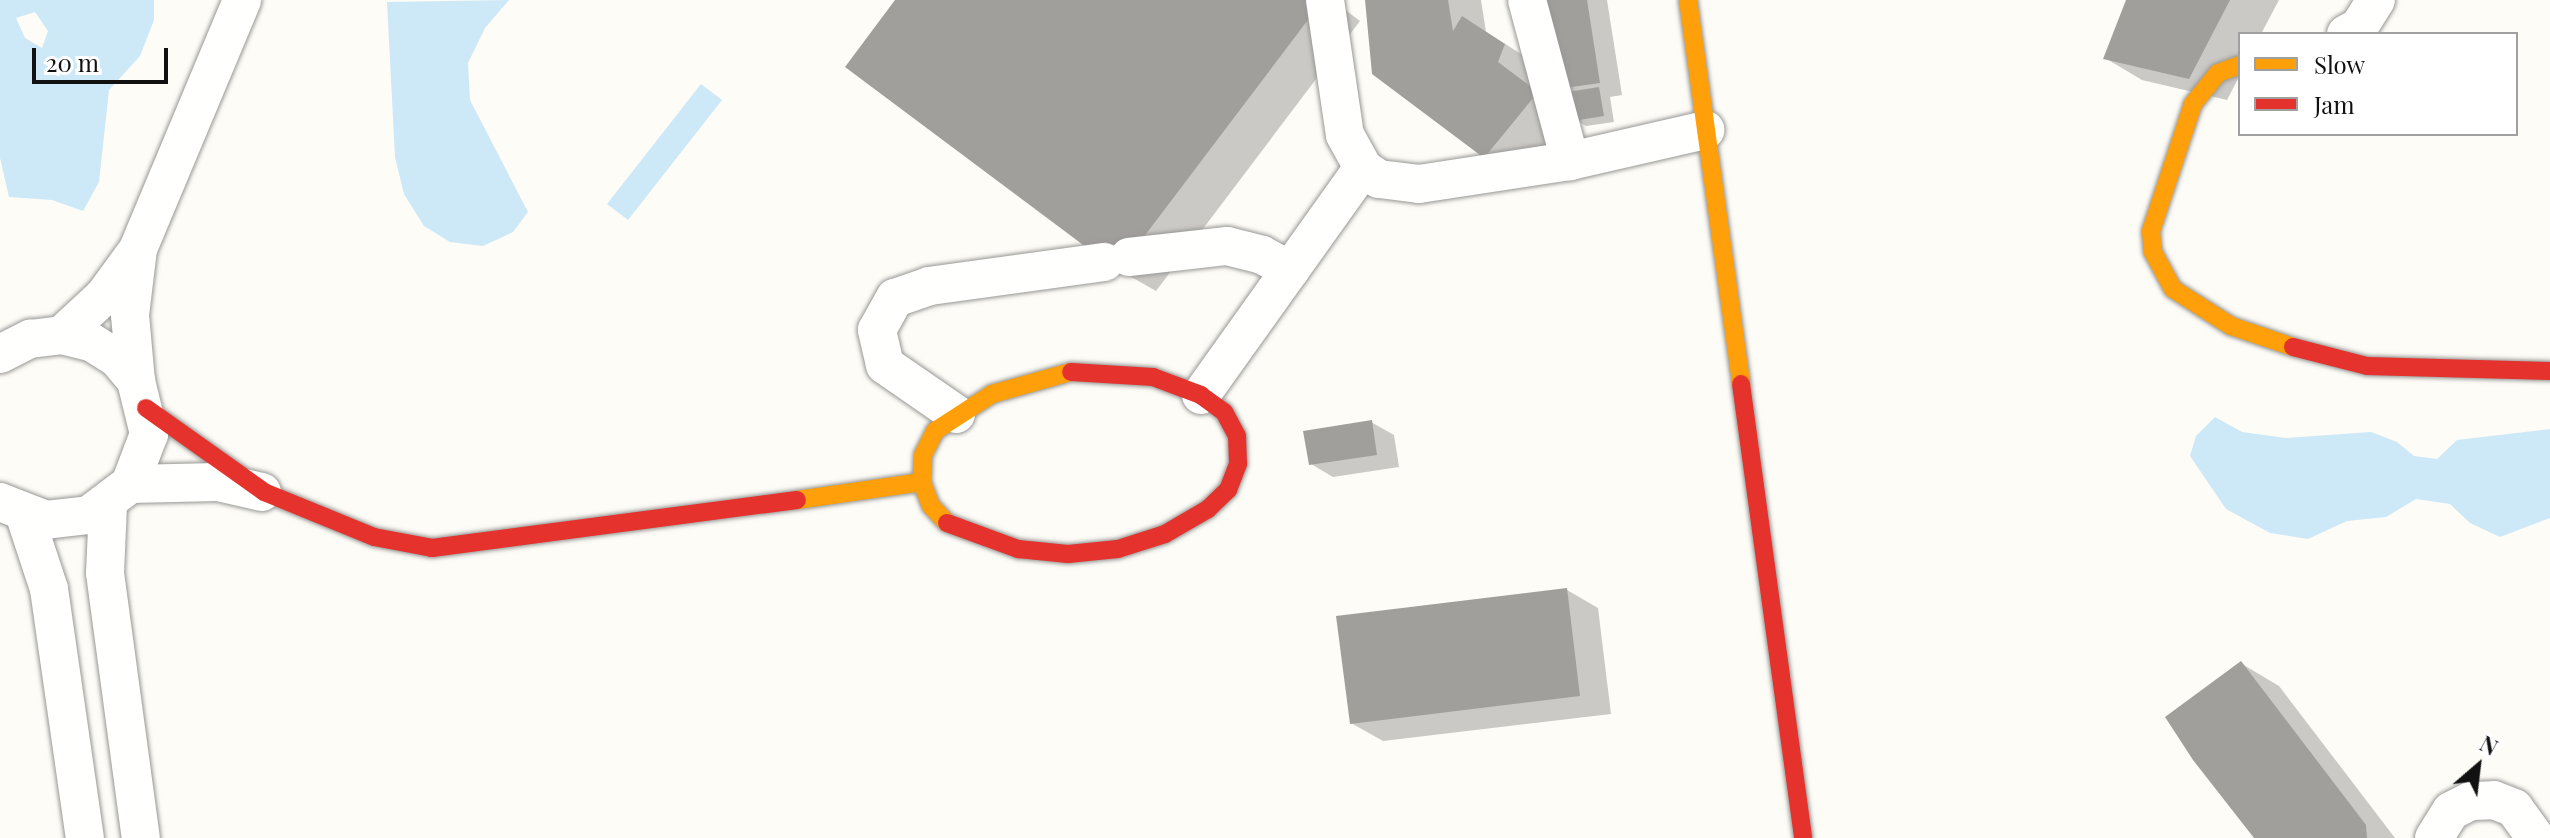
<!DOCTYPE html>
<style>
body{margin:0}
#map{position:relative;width:2550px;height:838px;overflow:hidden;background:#fdfcf7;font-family:"Playfair Display",serif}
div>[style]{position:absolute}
.water>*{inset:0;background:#cde8f7}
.shadow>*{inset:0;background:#0003}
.building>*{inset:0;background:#a19f9c}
.roads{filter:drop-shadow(0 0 2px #979795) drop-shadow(0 0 2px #979795)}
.street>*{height:38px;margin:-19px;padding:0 19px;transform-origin:19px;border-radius:19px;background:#fffffe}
.slow>*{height:18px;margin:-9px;padding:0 9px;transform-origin:9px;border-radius:9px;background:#ff9f0a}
.jam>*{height:18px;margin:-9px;padding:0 9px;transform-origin:9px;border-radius:9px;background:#e5322d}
span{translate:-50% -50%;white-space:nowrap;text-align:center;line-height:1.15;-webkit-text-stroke:8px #fff;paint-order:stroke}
.legend{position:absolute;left:2238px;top:32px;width:280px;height:104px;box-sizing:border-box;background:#fff;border:2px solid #a0a0a0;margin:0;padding:10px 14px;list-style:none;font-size:24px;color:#111}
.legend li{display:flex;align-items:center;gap:16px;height:40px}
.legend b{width:40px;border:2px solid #a0a0a0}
.north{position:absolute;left:2438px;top:726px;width:80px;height:80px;-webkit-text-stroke:6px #fff;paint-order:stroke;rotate:28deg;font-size:22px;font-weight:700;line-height:32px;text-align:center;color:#111}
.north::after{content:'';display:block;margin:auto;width:28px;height:36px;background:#111;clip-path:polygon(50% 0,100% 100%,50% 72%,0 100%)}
.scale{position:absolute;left:32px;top:48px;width:136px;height:36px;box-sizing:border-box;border:4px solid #111;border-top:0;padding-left:10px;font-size:24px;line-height:28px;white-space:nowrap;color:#111;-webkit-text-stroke:6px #fff;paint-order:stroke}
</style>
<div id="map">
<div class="water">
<i style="clip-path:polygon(evenodd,0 0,154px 0,154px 20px,140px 56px,109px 90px,99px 182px,83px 211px,52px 200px,9px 197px,0 158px,0 0,35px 12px,48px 31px,42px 48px,25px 38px,16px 18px,35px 12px)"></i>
<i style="clip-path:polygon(509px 0,485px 28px,468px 63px,470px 100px,528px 212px,513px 232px,483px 246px,450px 242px,424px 226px,404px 194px,395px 157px,387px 2px)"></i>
<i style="clip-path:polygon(701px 84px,722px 100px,628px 220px,607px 204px)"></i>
<i style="clip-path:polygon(2215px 417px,2242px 432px,2286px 438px,2371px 432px,2397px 442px,2414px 456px,2437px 459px,2457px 440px,2550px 429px,2550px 518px,2500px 537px,2470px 523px,2450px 504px,2416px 499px,2386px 517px,2347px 521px,2308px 539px,2270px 533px,2226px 509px,2190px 456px,2196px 436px)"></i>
</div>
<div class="shadow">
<i style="clip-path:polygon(897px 0,1332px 0,1360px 21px,1156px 291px,1119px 270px)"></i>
<i style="clip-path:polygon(1367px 0,1481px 0,1486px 32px,1542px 67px,1547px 0,1607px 0,1622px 95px,1610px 97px,1614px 122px,1586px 126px,1575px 120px,1523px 178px,1485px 156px)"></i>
<i style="clip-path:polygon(2128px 0,2279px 0,2261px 34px,2240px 34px,2240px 75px,2227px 100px,2142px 80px,2105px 58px)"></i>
<i style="clip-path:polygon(1371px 422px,1394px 435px,1399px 467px,1333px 477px,1311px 464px)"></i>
<i style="clip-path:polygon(1567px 590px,1598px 608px,1611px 714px,1383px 741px,1351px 723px)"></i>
<i style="clip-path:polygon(2242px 664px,2279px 686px,2395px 838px,2258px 838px)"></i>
</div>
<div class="building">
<i style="clip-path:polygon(895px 0,1323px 0,1118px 271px,845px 67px)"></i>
<i style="clip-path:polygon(1365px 0,1448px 0,1453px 31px,1462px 16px,1505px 44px,1498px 62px,1538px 92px,1484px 158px,1372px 74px)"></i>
<i style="clip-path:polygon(1544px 0,1587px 0,1600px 83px,1558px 89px)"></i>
<i style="clip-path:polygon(2126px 0,2230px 0,2189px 79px,2103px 59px)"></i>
<i style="clip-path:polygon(1599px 87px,1604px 116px,1573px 121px,1568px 92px)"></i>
<i style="clip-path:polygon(1372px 420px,1377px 455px,1309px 465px,1303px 431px)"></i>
<i style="clip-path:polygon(1567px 588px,1580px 696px,1350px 724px,1336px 616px)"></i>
<i style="clip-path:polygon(2241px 661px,2366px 825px,2367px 838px,2254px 838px,2193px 760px,2165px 717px)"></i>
</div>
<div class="roads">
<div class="street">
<i style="left:1325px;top:0;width:136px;rotate:81.6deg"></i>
<i style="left:1345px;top:135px;width:38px;rotate:61deg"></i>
<i style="left:1363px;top:168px;width:19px;rotate:35deg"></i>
<i style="left:1379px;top:179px;width:40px;rotate:7.1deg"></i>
<i style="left:1419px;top:184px;width:153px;rotate:-8.7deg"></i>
<i style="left:1570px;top:161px;width:139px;rotate:-12.9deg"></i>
<i style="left:1527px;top:0;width:167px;rotate:75deg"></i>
<i style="left:2346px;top:34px;width:15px;rotate:-28deg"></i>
<i style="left:2359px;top:27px;width:32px;rotate:-58deg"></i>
<i style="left:1129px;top:257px;width:99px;rotate:-6.4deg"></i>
<i style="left:1227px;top:246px;width:36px;rotate:14deg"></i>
<i style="left:1262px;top:255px;width:32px;rotate:28deg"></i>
<i style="left:62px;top:335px;width:57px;rotate:-42.9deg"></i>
<i style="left:104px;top:296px;width:51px;rotate:-53.8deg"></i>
<i style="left:0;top:354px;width:34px;rotate:-27deg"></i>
<i style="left:30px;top:339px;width:32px;rotate:-7deg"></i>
<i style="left:62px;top:335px;width:30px;rotate:14deg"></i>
<i style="left:91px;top:342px;width:31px;rotate:32deg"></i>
<i style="left:117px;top:358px;width:30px;rotate:50deg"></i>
<i style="left:136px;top:381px;width:55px;rotate:76.2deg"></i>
<i style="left:149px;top:434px;width:53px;rotate:110.8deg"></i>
<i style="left:130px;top:484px;width:51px;rotate:142.9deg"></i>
<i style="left:89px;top:515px;width:43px;rotate:173.4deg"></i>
<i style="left:46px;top:520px;width:49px;rotate:-158.6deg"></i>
<i style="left:136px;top:381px;width:66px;rotate:-95.2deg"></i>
<i style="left:130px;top:315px;width:66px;rotate:-83.1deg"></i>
<i style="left:138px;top:249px;width:270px;rotate:-67.3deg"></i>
<i style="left:1201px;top:395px;width:279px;rotate:-54.5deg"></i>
<i style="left:956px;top:414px;width:86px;rotate:-145.4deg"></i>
<i style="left:885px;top:365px;width:36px;rotate:-103deg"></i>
<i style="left:877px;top:330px;width:37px;rotate:-61deg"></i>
<i style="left:895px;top:298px;width:36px;rotate:-19deg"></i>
<i style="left:929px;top:286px;width:177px;rotate:-7.8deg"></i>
<i style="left:130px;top:484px;width:88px;rotate:-1.3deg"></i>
<i style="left:218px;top:482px;width:45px;rotate:12.8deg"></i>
<i style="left:108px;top:505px;width:68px;rotate:92.5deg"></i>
<i style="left:105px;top:573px;width:267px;rotate:82.3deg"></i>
<i style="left:25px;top:516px;width:77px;rotate:71.8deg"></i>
<i style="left:49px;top:589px;width:252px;rotate:81.8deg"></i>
<i style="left:2434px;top:838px;width:32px;rotate:-58deg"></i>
<i style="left:2451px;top:811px;width:22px;rotate:-27deg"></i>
<i style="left:2471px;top:801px;width:23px;rotate:-2deg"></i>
<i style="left:2494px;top:800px;width:22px;rotate:22deg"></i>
<i style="left:2514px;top:808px;width:37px;rotate:54deg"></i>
</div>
<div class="slow">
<i style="left:1688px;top:0;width:388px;rotate:82.1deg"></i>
<i style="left:2240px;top:65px;width:23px;rotate:160deg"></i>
<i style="left:2218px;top:73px;width:40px;rotate:129deg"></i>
<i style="left:2193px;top:104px;width:134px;rotate:108.3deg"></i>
<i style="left:2151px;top:231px;width:21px;rotate:85deg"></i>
<i style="left:2153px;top:252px;width:42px;rotate:61.6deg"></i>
<i style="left:2173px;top:289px;width:69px;rotate:32.5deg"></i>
<i style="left:2231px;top:326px;width:65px;rotate:18.7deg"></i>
<i style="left:797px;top:500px;width:126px;rotate:-8.2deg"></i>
<i style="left:947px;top:523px;width:23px;rotate:-133deg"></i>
<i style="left:931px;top:506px;width:26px;rotate:-111deg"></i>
<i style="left:922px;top:482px;width:27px;rotate:-88deg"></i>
<i style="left:923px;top:455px;width:27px;rotate:-63deg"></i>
<i style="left:935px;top:431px;width:68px;rotate:-33deg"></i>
<i style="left:992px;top:394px;width:82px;rotate:-15.6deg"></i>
</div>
<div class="jam">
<i style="left:2293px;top:347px;width:76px;rotate:14.4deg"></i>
<i style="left:2367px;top:366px;width:183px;rotate:1.6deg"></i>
<i style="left:1741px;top:384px;width:458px;rotate:82.2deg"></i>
<i style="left:146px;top:408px;width:145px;rotate:35.4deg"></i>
<i style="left:264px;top:492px;width:119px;rotate:22.2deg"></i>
<i style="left:374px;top:537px;width:59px;rotate:10.7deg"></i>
<i style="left:432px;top:548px;width:368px;rotate:-7.5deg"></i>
<i style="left:947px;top:523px;width:76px;rotate:20.1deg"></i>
<i style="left:1018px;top:549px;width:50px;rotate:5.7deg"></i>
<i style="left:1068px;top:554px;width:50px;rotate:-5.7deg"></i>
<i style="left:1118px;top:549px;width:49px;rotate:-17.7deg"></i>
<i style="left:1165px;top:534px;width:50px;rotate:-30.2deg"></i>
<i style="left:1208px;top:509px;width:28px;rotate:-44deg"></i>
<i style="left:1228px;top:490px;width:28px;rotate:-69deg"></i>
<i style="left:1238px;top:464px;width:28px;rotate:-92deg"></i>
<i style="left:1237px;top:436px;width:27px;rotate:-118deg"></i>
<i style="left:1224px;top:412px;width:29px;rotate:-144deg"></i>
<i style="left:1201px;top:395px;width:51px;rotate:-159.4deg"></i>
<i style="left:1153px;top:377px;width:82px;rotate:-176.5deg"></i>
</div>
</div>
<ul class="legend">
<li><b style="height:10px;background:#ff9f0a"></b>Slow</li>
<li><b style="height:10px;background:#e5322d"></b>Jam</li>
</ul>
<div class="north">N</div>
<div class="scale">20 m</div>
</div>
